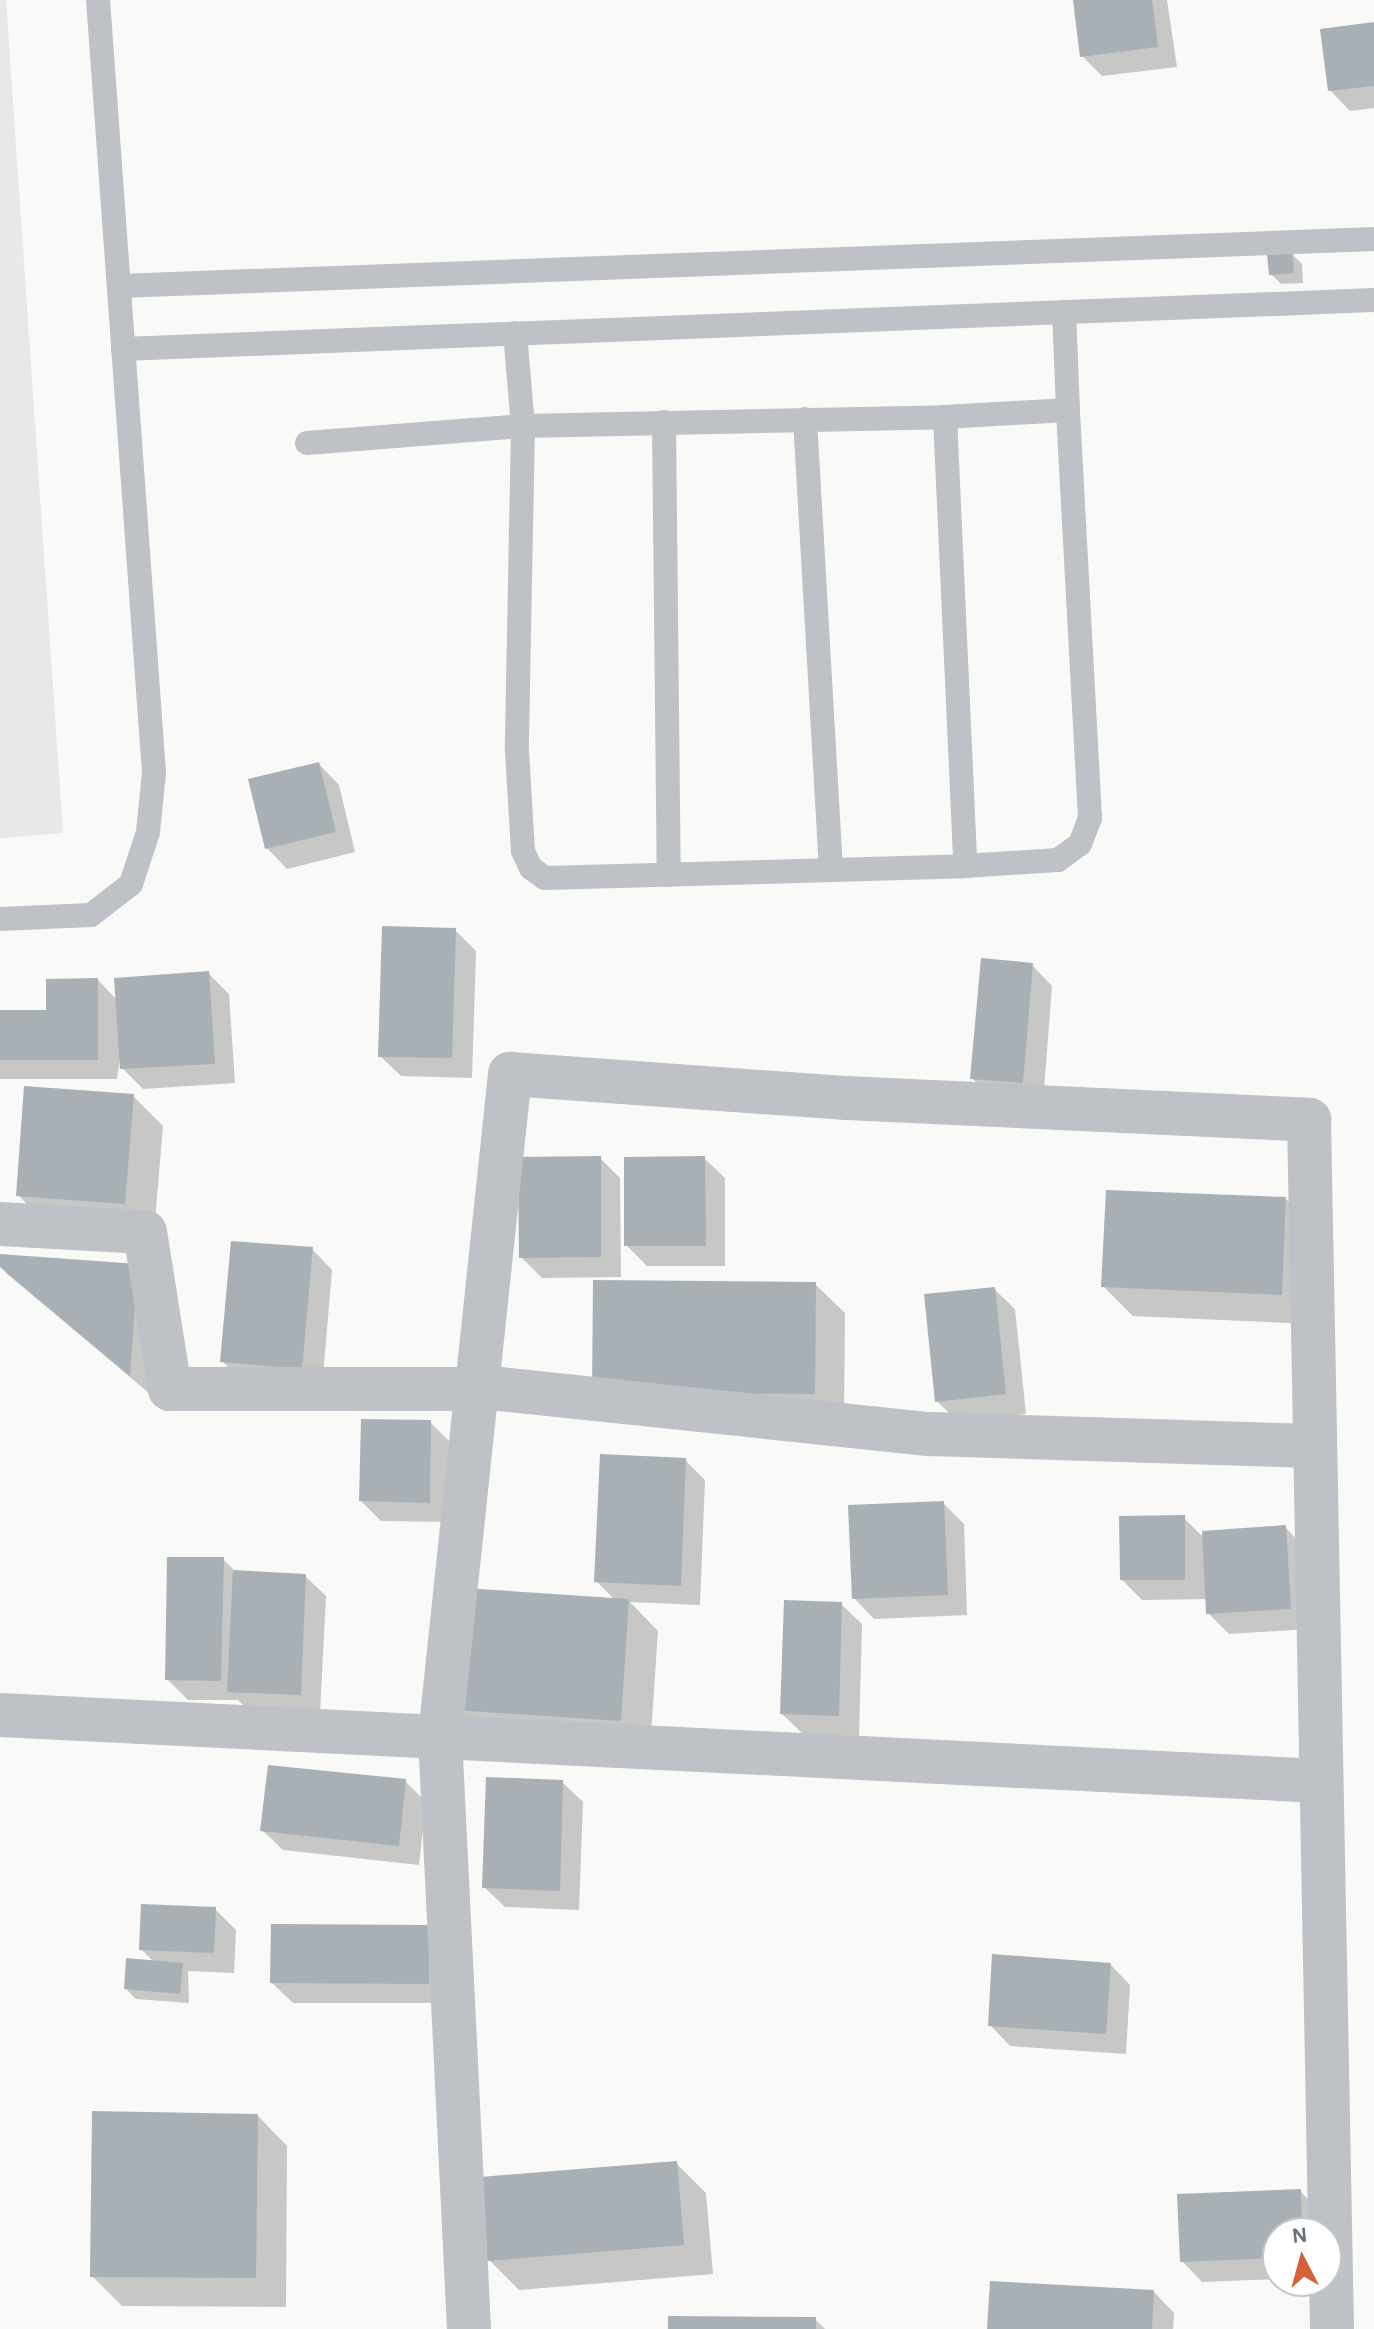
<!DOCTYPE html>
<style>
body{margin:0}
#map{position:relative;width:1374px;height:2329px;overflow:hidden;background:#f9f9f7;font-family:"Alegreya Sans",sans-serif}
div>[style]{position:absolute}
.built>*{inset:0;background:#e7e8e7}
.shadow>*{inset:0;background:#0003}
.building>*{inset:0;background:#a8b0b5}
.lane>*{height:24px;margin:-12px;padding:0 12px;transform-origin:12px;border-radius:12px;background:#bec2c6}
.street>*{height:44px;margin:-22px;padding:0 22px;transform-origin:22px;border-radius:22px;background:#bec2c6}
span{translate:-50% -50%;white-space:nowrap;text-align:center;line-height:1.15;-webkit-text-stroke:8px #fff;paint-order:stroke}
.north{position:absolute;left:1262px;top:2217px;width:80px;height:80px;box-sizing:border-box;background:#fff;border:2px solid #c2c7cc;border-radius:50%;rotate:354deg;font-size:22px;font-weight:700;line-height:32px;text-align:center;color:#66747f}
.north::after{content:'';display:block;margin:auto;width:28px;height:36px;background:#d6603a;clip-path:polygon(50% 0,100% 100%,50% 72%,0 100%)}
</style>
<div id="map">
<div class="built">
<i style="clip-path:polygon(0 0,6px 0,63px 833px,0 838px)"></i>
</div>
<div class="shadow">
<i style="clip-path:polygon(1075px 0,1167px 0,1177px 67px,1102px 76px,1082px 56px)"></i>
<i style="clip-path:polygon(1374px 24px,1374px 108px,1350px 111px,1330px 90px)"></i>
<i style="clip-path:polygon(1292px 254px,1302px 264px,1303px 283px,1281px 284px,1271px 274px)"></i>
<i style="clip-path:polygon(319px 764px,339px 785px,355px 852px,287px 869px,267px 848px)"></i>
<i style="clip-path:polygon(455px 930px,476px 951px,472px 1078px,401px 1076px,380px 1056px)"></i>
<i style="clip-path:polygon(1032px 965px,1052px 986px,1043px 1103px,993px 1099px,972px 1078px)"></i>
<i style="clip-path:polygon(208px 973px,229px 994px,235px 1083px,143px 1089px,122px 1068px,121px 1050px,117px 1079px,0 1079px,0 1012px,48px 1012px,98px 980px,118px 1001px)"></i>
<i style="clip-path:polygon(133px 1096px,163px 1126px,154px 1233px,48px 1225px,18px 1195px)"></i>
<i style="clip-path:polygon(600px 1158px,620px 1178px,621px 1277px,542px 1278px,521px 1257px)"></i>
<i style="clip-path:polygon(704px 1158px,725px 1178px,725px 1266px,647px 1266px,626px 1245px)"></i>
<i style="clip-path:polygon(1286px 1199px,1315px 1229px,1311px 1324px,1133px 1316px,1103px 1286px)"></i>
<i style="clip-path:polygon(312px 1249px,332px 1270px,322px 1388px,243px 1382px,222px 1361px)"></i>
<i style="clip-path:polygon(0 1256px,137px 1266px,150px 1394px,6px 1273px)"></i>
<i style="clip-path:polygon(815px 1284px,845px 1313px,844px 1423px,594px 1392px)"></i>
<i style="clip-path:polygon(994px 1289px,1015px 1309px,1026px 1414px,957px 1421px,937px 1401px)"></i>
<i style="clip-path:polygon(430px 1422px,451px 1443px,449px 1522px,381px 1521px,361px 1501px)"></i>
<i style="clip-path:polygon(685px 1460px,705px 1480px,700px 1605px,630px 1602px,658px 1631px,650px 1750px,487px 1739px,457px 1709px,615px 1600px,596px 1581px)"></i>
<i style="clip-path:polygon(943px 1503px,964px 1524px,967px 1615px,874px 1619px,854px 1598px)"></i>
<i style="clip-path:polygon(1184px 1518px,1204px 1538px,1285px 1527px,1305px 1548px,1310px 1629px,1229px 1634px,1208px 1613px,1208px 1599px,1142px 1600px,1122px 1580px)"></i>
<i style="clip-path:polygon(223px 1559px,236px 1572px,305px 1576px,326px 1596px,320px 1714px,250px 1712px,238px 1700px,188px 1700px,167px 1679px)"></i>
<i style="clip-path:polygon(841px 1604px,862px 1624px,859px 1736px,803px 1734px,782px 1714px)"></i>
<i style="clip-path:polygon(405px 1781px,426px 1802px,419px 1865px,283px 1850px,262px 1830px)"></i>
<i style="clip-path:polygon(562px 1782px,583px 1802px,579px 1910px,505px 1907px,484px 1887px)"></i>
<i style="clip-path:polygon(215px 1909px,236px 1930px,234px 1973px,188px 1971px,189px 2003px,136px 1999px,126px 1989px,154px 1962px,141px 1949px)"></i>
<i style="clip-path:polygon(428px 1927px,449px 2003px,293px 2003px,272px 1983px)"></i>
<i style="clip-path:polygon(1110px 1964px,1130px 1985px,1126px 2054px,1010px 2046px,990px 2025px)"></i>
<i style="clip-path:polygon(258px 2116px,287px 2146px,286px 2307px,122px 2306px,92px 2276px)"></i>
<i style="clip-path:polygon(676px 2163px,706px 2193px,713px 2274px,519px 2290px,489px 2260px)"></i>
<i style="clip-path:polygon(1300px 2191px,1320px 2211px,1321px 2233px,1278px 2233px,1278px 2279px,1202px 2282px,1182px 2261px)"></i>
<i style="clip-path:polygon(1154px 2292px,1174px 2313px,1173px 2329px,989px 2329px)"></i>
<i style="clip-path:polygon(815px 2319px,825px 2329px,670px 2329px)"></i>
</div>
<div class="building">
<i style="clip-path:polygon(1073px 0,1152px 0,1158px 47px,1080px 57px)"></i>
<i style="clip-path:polygon(1374px 22px,1374px 86px,1328px 91px,1320px 29px)"></i>
<i style="clip-path:polygon(1292px 252px,1294px 273px,1269px 275px,1267px 254px)"></i>
<i style="clip-path:polygon(319px 762px,336px 832px,265px 849px,248px 779px)"></i>
<i style="clip-path:polygon(382px 926px,456px 928px,452px 1058px,378px 1057px)"></i>
<i style="clip-path:polygon(981px 958px,1033px 963px,1023px 1083px,970px 1079px)"></i>
<i style="clip-path:polygon(209px 971px,215px 1064px,120px 1069px,114px 978px)"></i>
<i style="clip-path:polygon(98px 978px,98px 1060px,0 1060px,0 1010px,46px 1010px,46px 979px)"></i>
<i style="clip-path:polygon(24px 1086px,134px 1094px,125px 1204px,16px 1196px)"></i>
<i style="clip-path:polygon(601px 1156px,601px 1257px,519px 1258px,518px 1157px)"></i>
<i style="clip-path:polygon(705px 1156px,706px 1246px,624px 1246px,624px 1157px)"></i>
<i style="clip-path:polygon(1106px 1190px,1286px 1197px,1282px 1295px,1101px 1287px)"></i>
<i style="clip-path:polygon(231px 1241px,313px 1247px,302px 1369px,220px 1362px)"></i>
<i style="clip-path:polygon(0 1254px,138px 1264px,130px 1376px,0 1267px)"></i>
<i style="clip-path:polygon(593px 1280px,816px 1282px,815px 1394px,592px 1393px)"></i>
<i style="clip-path:polygon(995px 1287px,1006px 1394px,935px 1402px,924px 1294px)"></i>
<i style="clip-path:polygon(361px 1419px,431px 1420px,430px 1503px,359px 1501px)"></i>
<i style="clip-path:polygon(600px 1454px,686px 1458px,681px 1586px,594px 1582px)"></i>
<i style="clip-path:polygon(944px 1501px,948px 1595px,852px 1599px,848px 1505px)"></i>
<i style="clip-path:polygon(1185px 1515px,1185px 1580px,1120px 1580px,1119px 1516px)"></i>
<i style="clip-path:polygon(1286px 1525px,1291px 1609px,1206px 1614px,1202px 1531px)"></i>
<i style="clip-path:polygon(167px 1557px,224px 1557px,221px 1681px,165px 1680px)"></i>
<i style="clip-path:polygon(233px 1570px,306px 1574px,301px 1695px,227px 1692px)"></i>
<i style="clip-path:polygon(464px 1588px,629px 1599px,621px 1721px,455px 1710px)"></i>
<i style="clip-path:polygon(784px 1600px,842px 1602px,839px 1716px,780px 1714px)"></i>
<i style="clip-path:polygon(268px 1765px,406px 1779px,399px 1846px,260px 1831px)"></i>
<i style="clip-path:polygon(486px 1777px,563px 1780px,560px 1891px,482px 1888px)"></i>
<i style="clip-path:polygon(141px 1904px,216px 1907px,214px 1953px,139px 1950px)"></i>
<i style="clip-path:polygon(271px 1924px,429px 1925px,429px 1984px,270px 1983px)"></i>
<i style="clip-path:polygon(992px 1954px,1111px 1963px,1106px 2034px,988px 2026px)"></i>
<i style="clip-path:polygon(126px 1958px,183px 1963px,180px 1994px,124px 1989px)"></i>
<i style="clip-path:polygon(92px 2111px,258px 2114px,256px 2278px,90px 2277px)"></i>
<i style="clip-path:polygon(677px 2161px,684px 2245px,487px 2261px,480px 2177px)"></i>
<i style="clip-path:polygon(1301px 2189px,1302px 2233px,1278px 2233px,1278px 2258px,1180px 2262px,1177px 2194px)"></i>
<i style="clip-path:polygon(990px 2281px,1154px 2290px,1152px 2329px,987px 2329px)"></i>
<i style="clip-path:polygon(668px 2316px,816px 2317px,816px 2329px,668px 2329px)"></i>
</div>
<div class="lane">
<i style="left:119px;top:286px;width:1256px;rotate:-2.14deg"></i>
<i style="left:515px;top:333px;width:93px;rotate:85.1deg"></i>
<i style="left:523px;top:426px;width:422px;rotate:-1.2deg"></i>
<i style="left:945px;top:417px;width:123px;rotate:-3.3deg"></i>
<i style="left:1068px;top:410px;width:98px;rotate:-92.3deg"></i>
<i style="left:123px;top:349px;width:1252px;rotate:-2.24deg"></i>
<i style="left:945px;top:417px;width:449px;rotate:87.4deg"></i>
<i style="left:805px;top:419px;width:450px;rotate:86.7deg"></i>
<i style="left:664px;top:422px;width:453px;rotate:89.4deg"></i>
<i style="left:307px;top:443px;width:217px;rotate:-4.5deg"></i>
<i style="left:523px;top:426px;width:325px;rotate:91.1deg"></i>
<i style="left:517px;top:751px;width:100px;rotate:86.6deg"></i>
<i style="left:523px;top:851px;width:19px;rotate:65deg"></i>
<i style="left:531px;top:868px;width:17px;rotate:36deg"></i>
<i style="left:545px;top:878px;width:420px;rotate:-1.6deg"></i>
<i style="left:965px;top:866px;width:93px;rotate:-3.7deg"></i>
<i style="left:1058px;top:860px;width:27px;rotate:-36deg"></i>
<i style="left:1080px;top:844px;width:28px;rotate:-69deg"></i>
<i style="left:1090px;top:818px;width:409px;rotate:-93.1deg"></i>
<i style="left:0;top:919px;width:91px;rotate:-2.5deg"></i>
<i style="left:91px;top:915px;width:51px;rotate:-37.8deg"></i>
<i style="left:131px;top:884px;width:55px;rotate:-71.9deg"></i>
<i style="left:148px;top:832px;width:59px;rotate:-84.2deg"></i>
<i style="left:154px;top:773px;width:775px;rotate:-94.14deg"></i>
</div>
<div class="street">
<i style="left:0;top:1224px;width:145px;rotate:3.2deg"></i>
<i style="left:145px;top:1232px;width:159px;rotate:81deg"></i>
<i style="left:170px;top:1389px;width:330px"></i>
<i style="left:500px;top:1389px;width:433px;rotate:6deg"></i>
<i style="left:931px;top:1434px;width:382px;rotate:1.8deg"></i>
<i style="left:0;top:1715px;width:1321px;rotate:2.86deg"></i>
<i style="left:469px;top:2329px;width:594px;rotate:-92.8deg"></i>
<i style="left:440px;top:1736px;width:666px;rotate:-83.96deg"></i>
<i style="left:510px;top:1074px;width:338px;rotate:4.1deg"></i>
<i style="left:847px;top:1098px;width:463px;rotate:2.7deg"></i>
<i style="left:1309px;top:1120px;width:1209px;rotate:88.91deg"></i>
</div>
<div class="north">N</div>
</div>
